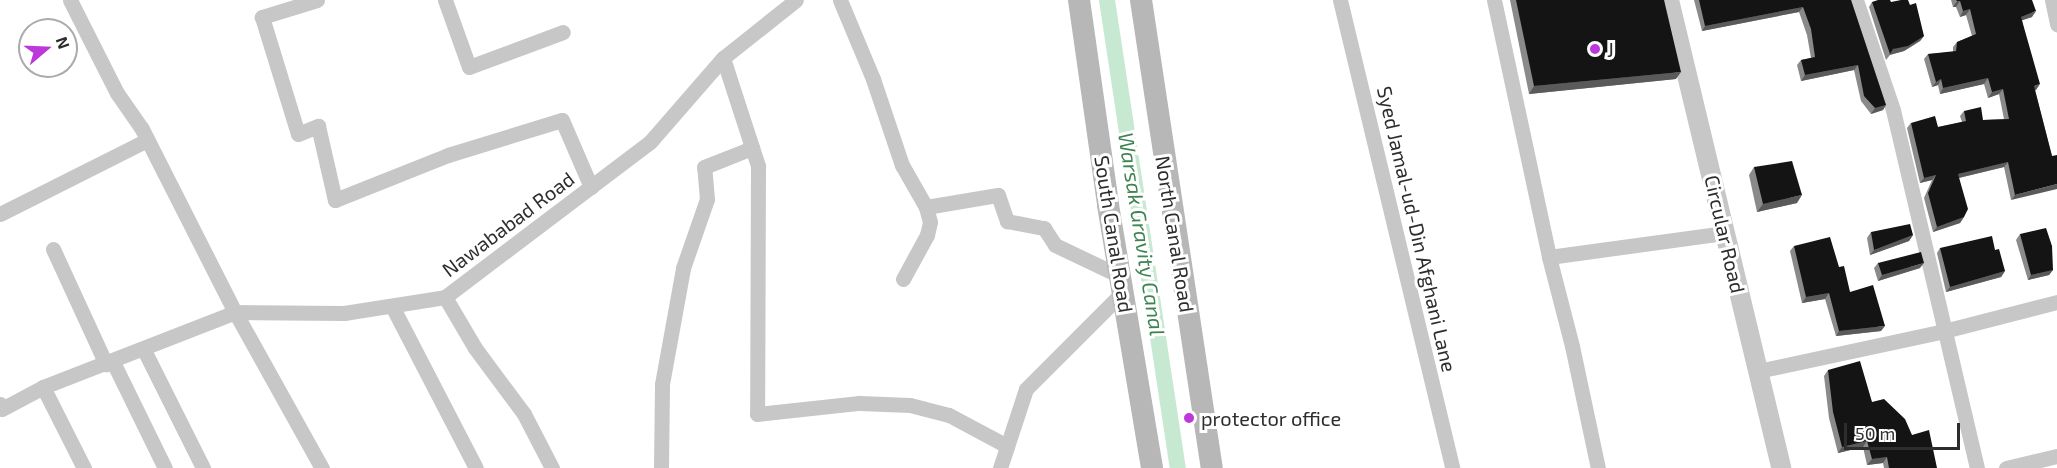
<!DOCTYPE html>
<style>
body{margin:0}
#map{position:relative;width:2057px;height:468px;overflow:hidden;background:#fff;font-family:"Exo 2",sans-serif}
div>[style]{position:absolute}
.canal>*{height:16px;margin:-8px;padding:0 8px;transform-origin:8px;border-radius:8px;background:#c8e9d1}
.minor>*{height:15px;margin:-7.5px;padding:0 7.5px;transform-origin:7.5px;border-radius:7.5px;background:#c7c7c7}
.tertiary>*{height:20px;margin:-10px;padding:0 10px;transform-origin:10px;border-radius:10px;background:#c7c7c7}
.secondary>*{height:22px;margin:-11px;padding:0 11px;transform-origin:11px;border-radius:11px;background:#b7b7b7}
.wall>*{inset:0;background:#8a8a8a}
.shaded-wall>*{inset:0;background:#5a5a5a}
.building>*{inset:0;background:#141414}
.dots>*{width:16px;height:16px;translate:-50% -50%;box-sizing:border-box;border:3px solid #fff;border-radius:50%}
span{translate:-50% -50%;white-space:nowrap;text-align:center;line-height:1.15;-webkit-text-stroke:6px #fff;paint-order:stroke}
.poi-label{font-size:20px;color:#2d2d2d}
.left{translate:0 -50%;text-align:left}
.street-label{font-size:20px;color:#2d2d2d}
.water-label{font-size:21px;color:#3e8451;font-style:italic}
.north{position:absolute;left:18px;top:18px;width:60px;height:60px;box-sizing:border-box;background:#fff;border:2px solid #ababab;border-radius:50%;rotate:71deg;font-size:16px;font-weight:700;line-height:24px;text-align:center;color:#2d2d2d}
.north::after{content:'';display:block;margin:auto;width:21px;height:27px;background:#bc38db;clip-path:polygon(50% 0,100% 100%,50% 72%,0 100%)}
.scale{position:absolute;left:1844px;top:423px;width:116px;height:27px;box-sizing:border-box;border:3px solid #2d2d2d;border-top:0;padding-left:8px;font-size:18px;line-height:21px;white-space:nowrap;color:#2d2d2d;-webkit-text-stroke:4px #fff;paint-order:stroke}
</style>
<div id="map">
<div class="canal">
<i style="left:1107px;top:0;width:473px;rotate:81.4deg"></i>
</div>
<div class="minor">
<i style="left:70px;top:0;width:104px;rotate:63.2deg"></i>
<i style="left:117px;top:93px;width:44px;rotate:55.2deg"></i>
<i style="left:142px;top:129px;width:205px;rotate:63.1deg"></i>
<i style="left:235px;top:312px;width:179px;rotate:60.9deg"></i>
<i style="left:317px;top:0;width:58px;rotate:162.8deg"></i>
<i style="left:262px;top:17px;width:122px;rotate:72.9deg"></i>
<i style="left:298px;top:134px;width:22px;rotate:-22deg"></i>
<i style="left:318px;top:126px;width:76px;rotate:77.1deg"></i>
<i style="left:335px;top:200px;width:122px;rotate:-21.7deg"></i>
<i style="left:448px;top:155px;width:119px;rotate:-17.1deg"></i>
<i style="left:562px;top:120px;width:73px;rotate:66.6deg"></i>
<i style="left:445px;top:0;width:71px;rotate:70.3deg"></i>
<i style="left:469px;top:67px;width:100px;rotate:-20.4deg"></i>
<i style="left:840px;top:0;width:86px;rotate:67.3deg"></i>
<i style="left:873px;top:79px;width:91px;rotate:71.4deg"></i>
<i style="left:902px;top:165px;width:48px;rotate:60.3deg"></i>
<i style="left:926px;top:207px;width:73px;rotate:-9.5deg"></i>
<i style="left:998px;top:195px;width:28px;rotate:71deg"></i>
<i style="left:1007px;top:221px;width:38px;rotate:11deg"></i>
<i style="left:1044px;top:228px;width:20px;rotate:57deg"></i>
<i style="left:1055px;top:245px;width:72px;rotate:25.5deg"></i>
<i style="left:1340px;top:0;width:481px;rotate:76.5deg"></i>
<i style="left:1494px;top:0;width:263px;rotate:77.9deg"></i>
<i style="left:1549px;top:257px;width:92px;rotate:75.5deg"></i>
<i style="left:1572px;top:346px;width:125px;rotate:78deg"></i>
<i style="left:1856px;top:0;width:116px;rotate:71.4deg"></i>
<i style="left:1893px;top:110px;width:368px;rotate:76.8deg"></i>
<i style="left:2052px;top:0;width:25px;rotate:78deg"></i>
<i style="left:723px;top:58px;width:114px;rotate:72deg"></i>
<i style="left:758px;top:166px;width:248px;rotate:90.2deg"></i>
<i style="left:757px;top:414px;width:103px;rotate:-6.2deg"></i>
<i style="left:859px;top:403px;width:51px;rotate:2.2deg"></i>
<i style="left:910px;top:405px;width:40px;rotate:14.4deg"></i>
<i style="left:949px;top:415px;width:66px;rotate:28.1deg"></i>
<i style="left:0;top:214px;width:165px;rotate:-26.7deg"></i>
<i style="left:53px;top:249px;width:127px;rotate:65.3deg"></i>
<i style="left:1549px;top:257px;width:178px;rotate:-7.8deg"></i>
<i style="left:903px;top:279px;width:50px;rotate:-61.4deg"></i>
<i style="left:927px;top:235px;width:13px;rotate:-77deg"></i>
<i style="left:930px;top:222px;width:16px;rotate:-105deg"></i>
<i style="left:445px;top:297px;width:59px;rotate:59.5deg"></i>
<i style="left:475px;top:348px;width:82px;rotate:53.4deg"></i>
<i style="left:524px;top:414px;width:61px;rotate:62.6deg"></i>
<i style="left:392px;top:306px;width:182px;rotate:62.6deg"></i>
<i style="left:144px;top:350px;width:132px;rotate:63.4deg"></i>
<i style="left:113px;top:362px;width:118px;rotate:63.9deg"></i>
<i style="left:1758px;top:371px;width:190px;rotate:-12.1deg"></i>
<i style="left:1944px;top:331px;width:117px;rotate:-14.4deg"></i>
<i style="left:43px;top:387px;width:91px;rotate:63.2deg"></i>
<i style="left:0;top:404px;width:5px;rotate:68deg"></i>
<i style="left:2px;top:409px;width:47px;rotate:-28.2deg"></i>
<i style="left:43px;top:387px;width:206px;rotate:-21.3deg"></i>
<i style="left:235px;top:312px;width:109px;rotate:0.5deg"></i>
<i style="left:344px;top:313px;width:102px;rotate:-9deg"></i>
<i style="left:445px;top:297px;width:257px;rotate:-37.1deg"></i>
<i style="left:650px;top:142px;width:111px;rotate:-49deg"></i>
<i style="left:723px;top:58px;width:93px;rotate:-38.5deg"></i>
<i style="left:661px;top:468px;width:84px;rotate:-89.3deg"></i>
<i style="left:662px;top:384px;width:118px;rotate:-79.7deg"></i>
<i style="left:683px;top:268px;width:73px;rotate:-70.8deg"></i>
<i style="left:707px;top:199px;width:32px;rotate:-95deg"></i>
<i style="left:704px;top:167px;width:52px;rotate:-21.6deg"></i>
<i style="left:1000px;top:468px;width:83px;rotate:-71.8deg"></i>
<i style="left:1026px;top:389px;width:137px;rotate:-45deg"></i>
<i style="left:2006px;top:468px;width:52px;rotate:-13.2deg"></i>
</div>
<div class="tertiary">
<i style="left:1669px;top:0;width:481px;rotate:76.5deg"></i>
</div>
<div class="secondary">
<i style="left:1079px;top:0;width:207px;rotate:81.9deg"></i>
<i style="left:1108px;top:205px;width:267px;rotate:80.5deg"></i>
<i style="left:1141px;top:0;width:473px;rotate:81.4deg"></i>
</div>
<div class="wall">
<i style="clip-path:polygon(1510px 0,1664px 0,1676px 79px,1529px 94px)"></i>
<i style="clip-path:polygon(1694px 0,1851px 0,1886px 105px,1883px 110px,1871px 114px,1861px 101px,1854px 70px,1801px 81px,1797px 65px,1801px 60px,1811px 58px,1807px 35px,1799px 12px,1702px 31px)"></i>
<i style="clip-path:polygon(1951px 0,2032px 0,2032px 17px,2022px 20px,2036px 90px,2035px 90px,2052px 156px,2011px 200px,2004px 167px,1959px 178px,1964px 217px,1960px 223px,1933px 232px,1924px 198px,1932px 180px,1920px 183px,1907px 128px,1911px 123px,1938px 127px,1962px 122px,1960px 116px,1964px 111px,1983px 120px,2004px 119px,1999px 94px,1988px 98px,1984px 84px,1940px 94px,1938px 85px,1932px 87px,1924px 59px,1928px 54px,1953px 52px,1953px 47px,1957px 42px,1972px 36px,1966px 15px,1960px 17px,1956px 7px,1953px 7px)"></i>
<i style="clip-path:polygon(1872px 2px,1891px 2px,1924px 36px,1920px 41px,1904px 51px,1890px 55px,1886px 60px,1869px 7px)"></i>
<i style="clip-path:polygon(1754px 167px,1797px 203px,1757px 212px,1749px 175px)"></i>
<i style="clip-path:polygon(1871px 232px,1913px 235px,1909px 241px,1870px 255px,1867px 238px)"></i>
<i style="clip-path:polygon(2020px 234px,2053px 270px,2049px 275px,2028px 280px,2016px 240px)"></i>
<i style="clip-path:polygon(1794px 246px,1839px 267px,1850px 292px,1881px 331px,1836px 336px,1825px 299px,1802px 303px,1790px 251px)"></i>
<i style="clip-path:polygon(1940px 248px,1995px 250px,2005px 271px,2001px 277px,1946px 292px,1937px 253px)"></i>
<i style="clip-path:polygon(1878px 263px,1920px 268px,1878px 281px,1874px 268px)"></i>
<i style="clip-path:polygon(1828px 370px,1872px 402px,1912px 435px,1937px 468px,1884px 468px,1883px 463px,1867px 465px,1863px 447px,1838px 453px,1829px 418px,1824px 376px)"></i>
</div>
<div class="shaded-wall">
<i style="clip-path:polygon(1957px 1px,1960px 1px,1956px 7px,1953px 7px)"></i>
<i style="clip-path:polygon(1803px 7px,1799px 12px,1702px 31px,1705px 26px)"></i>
<i style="clip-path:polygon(1970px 9px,1966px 15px,1960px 17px,1963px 11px)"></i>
<i style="clip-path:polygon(2036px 11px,2032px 17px,2017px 22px,2021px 17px)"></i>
<i style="clip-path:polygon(1924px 36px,1920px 41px,1904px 51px,1889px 55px,1893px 49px)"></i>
<i style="clip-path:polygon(1858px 65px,1854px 70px,1801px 81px,1805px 75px)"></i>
<i style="clip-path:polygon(1681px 72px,1676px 79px,1529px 94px,1534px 86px)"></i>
<i style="clip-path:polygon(1988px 78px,1984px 84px,1940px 94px,1943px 88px)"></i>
<i style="clip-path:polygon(1941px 79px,1938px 85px,1932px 87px,1936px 82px)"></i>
<i style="clip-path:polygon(2040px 84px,2036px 90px,2030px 92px,2034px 86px)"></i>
<i style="clip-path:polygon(2003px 89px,1999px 94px,1988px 98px,1992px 92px)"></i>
<i style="clip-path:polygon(1886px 105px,1883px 110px,1871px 114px,1875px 108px)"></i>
<i style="clip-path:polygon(2008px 162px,2004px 167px,1954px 179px,1958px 174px)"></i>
<i style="clip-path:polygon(1936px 175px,1932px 180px,1920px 183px,1924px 178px)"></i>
<i style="clip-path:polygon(2057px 184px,2057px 189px,2011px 200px,2015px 195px)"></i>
<i style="clip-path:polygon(1802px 195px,1797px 203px,1757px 212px,1763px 204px)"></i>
<i style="clip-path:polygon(1964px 217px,1960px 223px,1933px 232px,1937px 227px)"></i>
<i style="clip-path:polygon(1913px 235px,1909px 241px,1870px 255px,1874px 250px)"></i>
<i style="clip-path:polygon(1924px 263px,1920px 268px,1878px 281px,1882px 275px)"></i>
<i style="clip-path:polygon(2053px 270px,2049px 275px,2028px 280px,2031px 275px)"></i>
<i style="clip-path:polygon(2005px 271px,2001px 277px,1946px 292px,1950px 287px)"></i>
<i style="clip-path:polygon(1829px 293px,1825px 299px,1802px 303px,1806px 297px)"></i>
<i style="clip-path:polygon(1885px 326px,1881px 331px,1836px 336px,1839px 331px)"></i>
<i style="clip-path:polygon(1867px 441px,1863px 447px,1838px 453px,1842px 447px)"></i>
<i style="clip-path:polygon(1887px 457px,1883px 463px,1867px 465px,1872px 459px)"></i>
</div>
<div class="building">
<i style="clip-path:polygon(1516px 0,1664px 0,1681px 72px,1534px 86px)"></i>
<i style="clip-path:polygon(1699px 0,1851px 0,1886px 105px,1875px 108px,1864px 96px,1858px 65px,1805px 75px,1801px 60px,1815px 57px,1811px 29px,1803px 7px,1705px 26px)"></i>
<i style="clip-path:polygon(1878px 0,1890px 0,1891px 2px,1901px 0,1908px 0,1910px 5px,1916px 3px,1924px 36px,1908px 46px,1893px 49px,1890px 54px,1872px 2px)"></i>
<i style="clip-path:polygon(1956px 0,2032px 0,2036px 11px,2021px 17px,2040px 84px,2034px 86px,2052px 156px,2057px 155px,2057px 184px,2015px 195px,2008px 162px,1958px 174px,1968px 209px,1964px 217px,1937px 227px,1928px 193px,1936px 175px,1924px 178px,1911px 123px,1935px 116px,1938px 127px,1966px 121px,1964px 111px,1981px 107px,1983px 120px,2009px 119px,2003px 89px,1992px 92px,1988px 78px,1943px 88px,1941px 79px,1936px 82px,1928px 54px,1956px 51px,1957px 42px,1976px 34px,1970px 9px,1963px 11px,1960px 1px,1957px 1px)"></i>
<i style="clip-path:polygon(1792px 161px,1802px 195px,1763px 204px,1754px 167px)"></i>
<i style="clip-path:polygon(1910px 224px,1913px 235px,1874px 250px,1871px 232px)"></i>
<i style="clip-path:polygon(2046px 228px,2052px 246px,2053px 270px,2031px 275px,2020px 234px)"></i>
<i style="clip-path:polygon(1992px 236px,1995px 250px,1999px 249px,2005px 271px,1950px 287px,1940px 248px)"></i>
<i style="clip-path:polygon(1830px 237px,1839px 267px,1844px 266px,1850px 292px,1873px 285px,1885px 326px,1839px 331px,1829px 293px,1806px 297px,1794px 246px)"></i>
<i style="clip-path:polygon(1921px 252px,1924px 263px,1882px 275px,1878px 263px)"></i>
<i style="clip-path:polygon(1860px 361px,1872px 402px,1884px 399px,1905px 419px,1912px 435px,1929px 430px,1937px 468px,1889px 468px,1887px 457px,1872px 459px,1867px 441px,1842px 447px,1833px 412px,1828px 370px)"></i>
</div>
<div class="dots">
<i style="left:1595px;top:49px;background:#bc38db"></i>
<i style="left:1189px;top:418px;background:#bc38db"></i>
</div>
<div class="poi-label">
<span class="left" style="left:1607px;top:49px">J</span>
<span class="left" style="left:1201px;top:418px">protector office</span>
</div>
<div class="street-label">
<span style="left:508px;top:224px;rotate:-37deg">Nawababad Road</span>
<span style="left:1417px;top:229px;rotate:77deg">Syed Jamal-ud-Din Afghani Lane</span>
<span style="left:1114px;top:234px;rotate:81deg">South Canal Road</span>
<span style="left:1175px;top:234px;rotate:81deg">North Canal Road</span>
<span style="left:1725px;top:234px;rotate:77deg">Circular Road</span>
</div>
<div class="water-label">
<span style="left:1142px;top:234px;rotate:81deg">Warsak Gravity Canal</span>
</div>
<div class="north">N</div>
<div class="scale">50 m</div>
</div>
